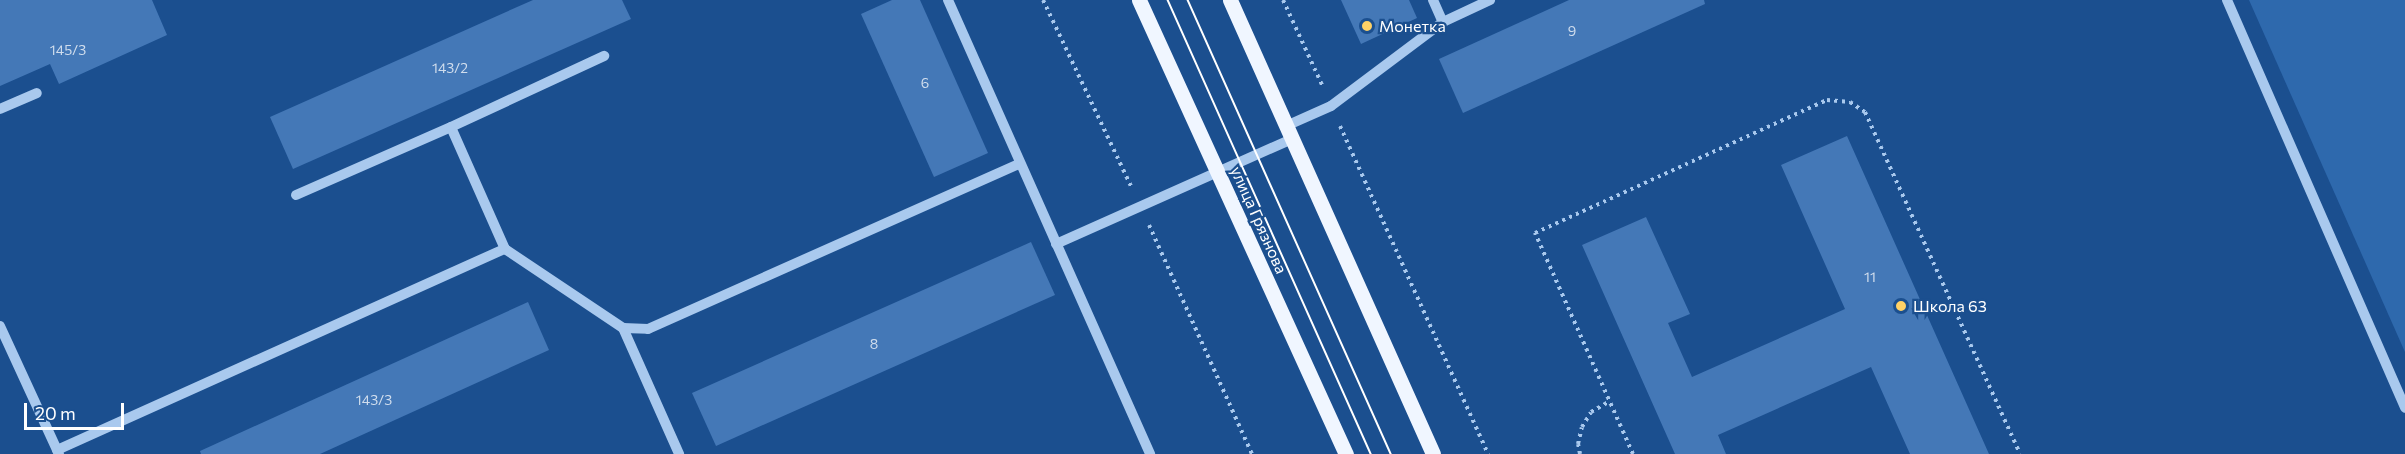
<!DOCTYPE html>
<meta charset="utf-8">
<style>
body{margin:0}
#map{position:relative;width:2405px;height:454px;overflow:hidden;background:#1b4f8f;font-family:Commissioner,sans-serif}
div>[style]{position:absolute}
.green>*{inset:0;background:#2e69ad}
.building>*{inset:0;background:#4478b7}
.path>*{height:4px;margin-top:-2px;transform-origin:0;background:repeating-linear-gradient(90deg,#a9c9ee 0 3px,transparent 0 7.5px)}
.minor>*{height:10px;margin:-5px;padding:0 5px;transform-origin:5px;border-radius:5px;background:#a9c9ee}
.major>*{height:15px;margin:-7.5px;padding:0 7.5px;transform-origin:7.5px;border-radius:7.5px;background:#f0f6ff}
.tram>*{height:1.5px;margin:-0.75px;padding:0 0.75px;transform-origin:0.75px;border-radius:0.75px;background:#fff}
.dots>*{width:16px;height:16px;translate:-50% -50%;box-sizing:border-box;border:3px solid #1b4f8f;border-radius:50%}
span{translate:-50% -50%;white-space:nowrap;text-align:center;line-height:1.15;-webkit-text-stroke:4.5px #1b4f8f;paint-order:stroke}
.number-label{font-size:14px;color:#d0dded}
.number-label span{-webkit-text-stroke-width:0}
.poi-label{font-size:16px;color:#fff}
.left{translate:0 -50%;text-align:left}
.street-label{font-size:16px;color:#fff}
.scale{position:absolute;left:24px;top:403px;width:100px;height:27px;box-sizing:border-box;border:3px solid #fff;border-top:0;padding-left:8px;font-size:18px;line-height:21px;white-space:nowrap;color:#fff;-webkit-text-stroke:4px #1b4f8f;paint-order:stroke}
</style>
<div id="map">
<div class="green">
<i style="clip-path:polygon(2249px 0,2405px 0,2405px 352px)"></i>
</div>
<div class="building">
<i style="clip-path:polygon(0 0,152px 0,167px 35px,59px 84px,50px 64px,0 86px)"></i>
<i style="clip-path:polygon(533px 0,622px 0,631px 19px,293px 169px,270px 117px)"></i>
<i style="clip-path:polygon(892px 0,920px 0,988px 153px,934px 177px,861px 14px)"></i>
<i style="clip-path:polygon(1341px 0,1409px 0,1417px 18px,1361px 44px)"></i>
<i style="clip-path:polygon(1569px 0,1704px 0,1705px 4px,1463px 113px,1439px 59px)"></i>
<i style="clip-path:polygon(1847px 136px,1989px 454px,1910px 454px,1871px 367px,1718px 435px,1726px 454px,1675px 454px,1582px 245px,1646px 217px,1690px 314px,1668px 323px,1692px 377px,1845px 309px,1781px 165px)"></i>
<i style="clip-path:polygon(1031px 242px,1055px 295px,716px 446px,692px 393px)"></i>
<i style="clip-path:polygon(528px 302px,549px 350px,320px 454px,201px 454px,200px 451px)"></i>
</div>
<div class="path">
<i style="left:1043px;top:0;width:208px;rotate:64.7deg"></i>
<i style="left:1283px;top:0;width:96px;rotate:65.3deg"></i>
<i style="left:1340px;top:126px;width:360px;rotate:65.7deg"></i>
<i style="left:1149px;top:225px;width:251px;rotate:65.8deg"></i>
<i style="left:1580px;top:454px;width:10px;rotate:-101deg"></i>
<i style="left:1578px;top:444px;width:17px;rotate:-77deg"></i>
<i style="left:1582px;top:427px;width:17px;rotate:-59deg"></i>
<i style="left:1591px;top:412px;width:22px;rotate:-30deg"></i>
<i style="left:1633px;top:454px;width:242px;rotate:-113.9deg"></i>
<i style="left:1535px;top:233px;width:321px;rotate:-24.5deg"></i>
<i style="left:1827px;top:100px;width:23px;rotate:5deg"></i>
<i style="left:1850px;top:102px;width:18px;rotate:34deg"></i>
<i style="left:1865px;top:112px;width:375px;rotate:65.6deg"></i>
</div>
<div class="minor">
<i style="left:948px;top:0;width:497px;rotate:66deg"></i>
<i style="left:1433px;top:0;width:24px;rotate:66deg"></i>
<i style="left:2227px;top:0;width:445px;rotate:66.4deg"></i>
<i style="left:0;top:109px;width:40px;rotate:-23.4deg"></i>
<i style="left:1286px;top:126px;width:49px;rotate:-24deg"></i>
<i style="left:1331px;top:106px;width:140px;rotate:-36.9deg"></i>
<i style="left:1443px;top:22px;width:52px;rotate:-25.1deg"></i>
<i style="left:296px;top:195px;width:169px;rotate:-23.7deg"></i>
<i style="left:1056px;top:244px;width:258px;rotate:-24deg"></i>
<i style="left:505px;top:249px;width:142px;rotate:33.8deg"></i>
<i style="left:623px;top:328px;width:25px;rotate:2deg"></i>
<i style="left:648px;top:329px;width:407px;rotate:-24deg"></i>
<i style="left:0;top:326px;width:141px;rotate:65.3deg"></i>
<i style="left:623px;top:328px;width:138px;rotate:66deg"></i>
<i style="left:57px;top:450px;width:491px;rotate:-24.2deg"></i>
<i style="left:505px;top:249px;width:133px;rotate:-113.9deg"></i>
<i style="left:451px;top:127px;width:169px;rotate:-24.9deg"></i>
</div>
<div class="major">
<i style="left:1139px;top:0;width:499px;rotate:65.5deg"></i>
<i style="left:1230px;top:0;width:497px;rotate:65.9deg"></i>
</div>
<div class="tram">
<i style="left:1168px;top:0;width:497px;rotate:65.9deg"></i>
<i style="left:1188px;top:0;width:497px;rotate:65.9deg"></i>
</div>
<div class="dots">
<i style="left:1367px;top:26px;background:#ffd166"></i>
<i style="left:1901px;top:306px;background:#ffd166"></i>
</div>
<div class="number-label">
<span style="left:1572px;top:31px">9</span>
<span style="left:68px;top:50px">145/3</span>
<span style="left:450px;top:68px">143/2</span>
<span style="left:925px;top:83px">6</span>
<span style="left:1870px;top:277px">11</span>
<span style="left:874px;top:344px">8</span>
<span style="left:374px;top:400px">143/3</span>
</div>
<div class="poi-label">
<span class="left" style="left:1379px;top:26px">Монетка</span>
<span class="left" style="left:1913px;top:306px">Школа 63</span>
</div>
<div class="street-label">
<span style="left:1259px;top:220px;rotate:66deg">улица Грязнова</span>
</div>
<div class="scale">20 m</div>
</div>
